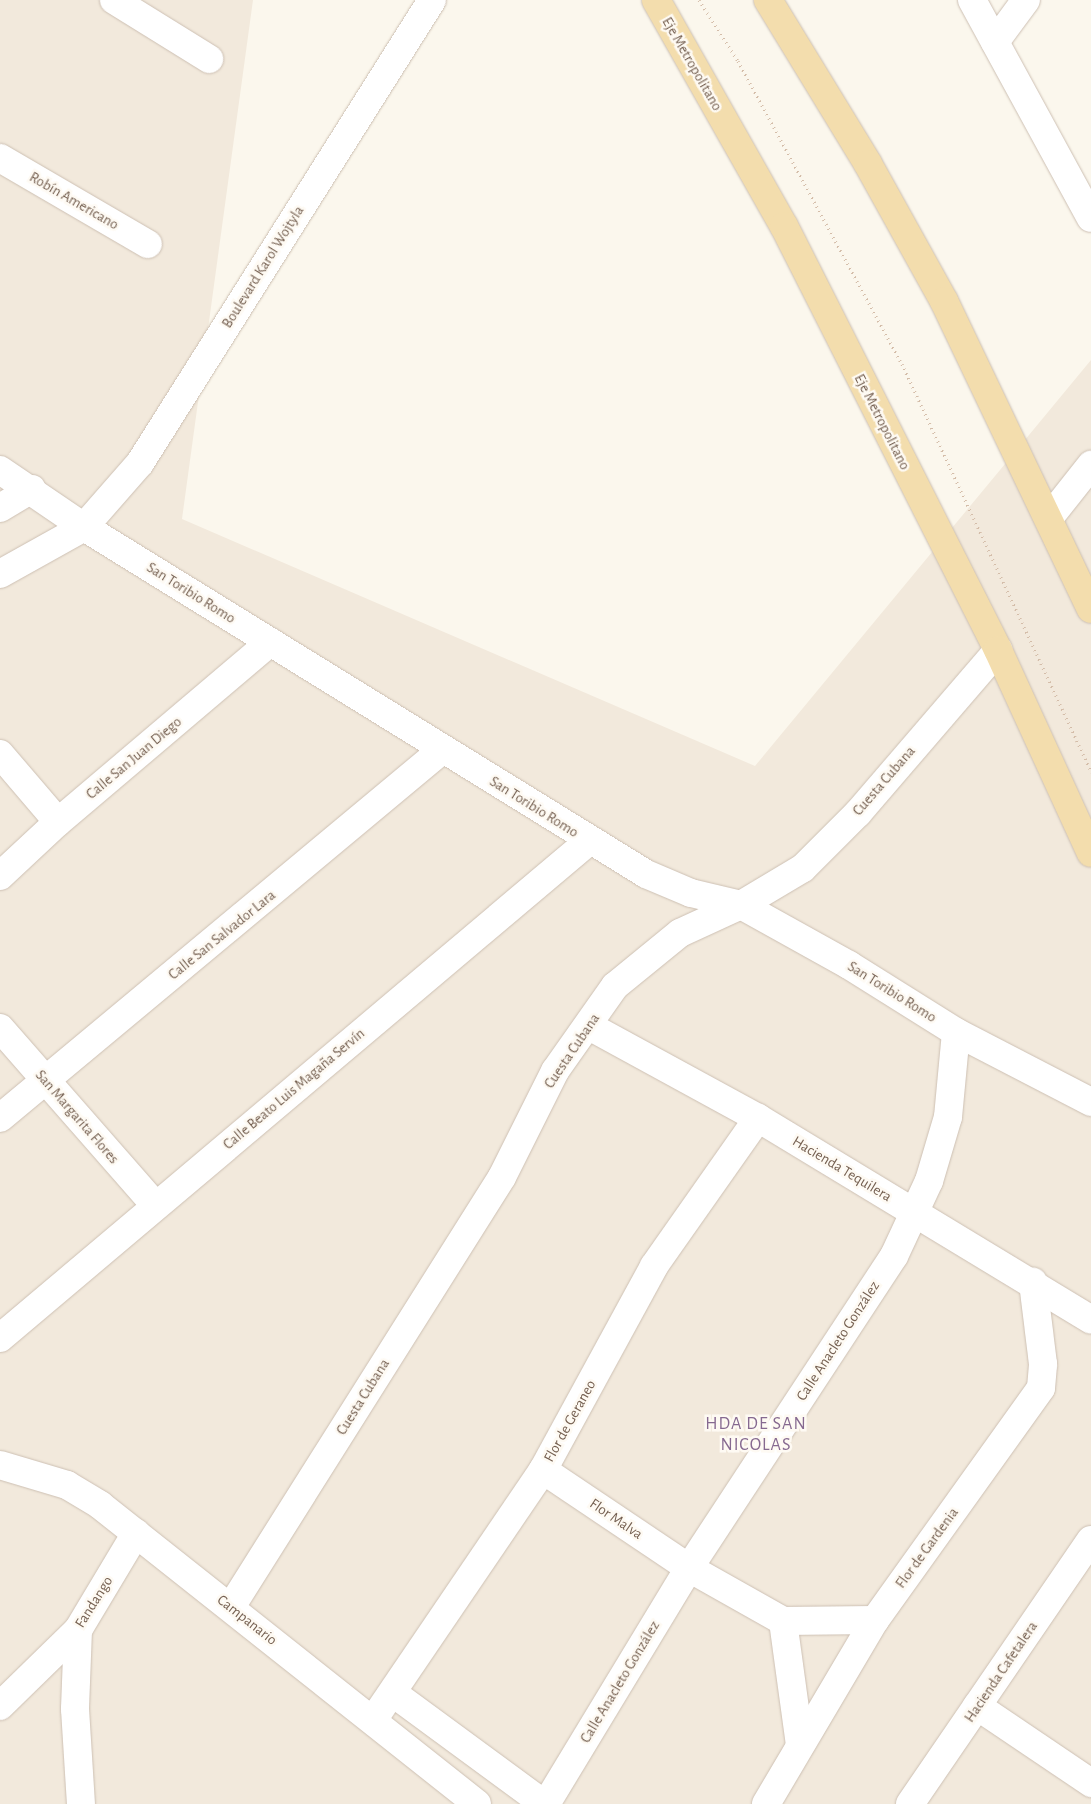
<!DOCTYPE html>
<meta charset="utf-8">
<style>
body{margin:0}
#map{position:relative;width:1091px;height:1804px;overflow:hidden;background:#fbf7ed;font-family:"Alegreya Sans",sans-serif}
div>[style]{position:absolute}
.residential>*{inset:0;background:#f2e9dc}
.path>*{height:3px;margin-top:-1.5px;transform-origin:0;background:repeating-linear-gradient(90deg,#d4bda9 0 1px,transparent 0 5px)}
.roads{filter:drop-shadow(0 0 1px #cdc0b3) drop-shadow(0 0 1px #cdc0b3)}
.street>*{height:28px;margin:-14px;padding:0 14px;transform-origin:14px;border-radius:14px;background:#fff}
.secondary>*{height:28px;margin:-14px;padding:0 14px;transform-origin:14px;border-radius:14px;background:#fff}
.primary>*{height:28px;margin:-14px;padding:0 14px;transform-origin:14px;border-radius:14px;background:#f3ddad}
span{translate:-50% -50%;white-space:nowrap;text-align:center;line-height:1.15;-webkit-text-stroke:5px #fefaf3;paint-order:stroke}
.street-label{font-size:15px;color:#756051}
.quarter-label{font-size:18px;color:#866990;letter-spacing:1px}
</style>
<div id="map">
<div class="residential">
<i style="clip-path:polygon(0 0,253px 0,182px 519px,755px 766px,1091px 360px,1091px 1804px,0 1804px)"></i>
</div>
<div class="path">
<i style="left:699px;top:0;width:72px;rotate:57.4deg"></i>
<i style="left:738px;top:61px;width:345px;rotate:61.6deg"></i>
<i style="left:902px;top:364px;width:450px;rotate:65.1deg"></i>
</div>
<div class="roads">
<div class="street">
<i style="left:114px;top:0;width:112px;rotate:31.8deg"></i>
<i style="left:972px;top:0;width:248px;rotate:61.4deg"></i>
<i style="left:995px;top:42px;width:52px;rotate:-53.6deg"></i>
<i style="left:0;top:158px;width:171px;rotate:30.2deg"></i>
<i style="left:0;top:470px;width:102px;rotate:34.2deg"></i>
<i style="left:84px;top:527px;width:660px;rotate:31.69deg"></i>
<i style="left:646px;top:874px;width:49px;rotate:22.9deg"></i>
<i style="left:691px;top:893px;width:51px;rotate:13.5deg"></i>
<i style="left:741px;top:905px;width:124px;rotate:29.1deg"></i>
<i style="left:849px;top:965px;width:126px;rotate:32.1deg"></i>
<i style="left:956px;top:1032px;width:152px;rotate:27.4deg"></i>
<i style="left:1049px;top:518px;width:68px;rotate:-51.6deg"></i>
<i style="left:0;top:754px;width:89px;rotate:49.5deg"></i>
<i style="left:0;top:876px;width:79px;rotate:-43deg"></i>
<i style="left:58px;top:822px;width:278px;rotate:-40.3deg"></i>
<i style="left:589px;top:1026px;width:192px;rotate:28.6deg"></i>
<i style="left:758px;top:1118px;width:389px;rotate:31.2deg"></i>
<i style="left:0;top:1028px;width:235px;rotate:48.8deg"></i>
<i style="left:0;top:1118px;width:575px;rotate:-39.78deg"></i>
<i style="left:0;top:1338px;width:771px;rotate:-40.16deg"></i>
<i style="left:0;top:1465px;width:70px;rotate:16.6deg"></i>
<i style="left:67px;top:1485px;width:39px;rotate:31deg"></i>
<i style="left:100px;top:1505px;width:481px;rotate:38.4deg"></i>
<i style="left:543px;top:1470px;width:176px;rotate:33.9deg"></i>
<i style="left:689px;top:1568px;width:108px;rotate:29.4deg"></i>
<i style="left:783px;top:1621px;width:92px;rotate:-0.6deg"></i>
<i style="left:231px;top:1607px;width:508px;rotate:-57.78deg"></i>
<i style="left:502px;top:1177px;width:119px;rotate:-63.4deg"></i>
<i style="left:555px;top:1071px;width:104px;rotate:-54.8deg"></i>
<i style="left:615px;top:986px;width:84px;rotate:-39.2deg"></i>
<i style="left:680px;top:933px;width:67px;rotate:-24.7deg"></i>
<i style="left:741px;top:905px;width:72px;rotate:-30.8deg"></i>
<i style="left:803px;top:868px;width:78px;rotate:-45deg"></i>
<i style="left:858px;top:813px;width:215px;rotate:-49.3deg"></i>
<i style="left:783px;top:1621px;width:125px;rotate:82.2deg"></i>
<i style="left:78px;top:1630px;width:79px;rotate:92.2deg"></i>
<i style="left:75px;top:1709px;width:95px;rotate:86.4deg"></i>
<i style="left:393px;top:1693px;width:187px;rotate:36.3deg"></i>
<i style="left:0;top:1706px;width:109px;rotate:-44.3deg"></i>
<i style="left:78px;top:1630px;width:113px;rotate:-59.1deg"></i>
<i style="left:977px;top:1706px;width:138px;rotate:34deg"></i>
<i style="left:373px;top:1720px;width:302px;rotate:-55.8deg"></i>
<i style="left:543px;top:1470px;width:232px;rotate:-61.4deg"></i>
<i style="left:654px;top:1266px;width:181px;rotate:-54.9deg"></i>
<i style="left:546px;top:1804px;width:276px;rotate:-58.8deg"></i>
<i style="left:689px;top:1568px;width:373px;rotate:-56.7deg"></i>
<i style="left:894px;top:1256px;width:83px;rotate:-65deg"></i>
<i style="left:929px;top:1181px;width:67px;rotate:-73.5deg"></i>
<i style="left:948px;top:1117px;width:85px;rotate:-84.6deg"></i>
<i style="left:766px;top:1804px;width:214px;rotate:-59.4deg"></i>
<i style="left:875px;top:1620px;width:285px;rotate:-54.4deg"></i>
<i style="left:1041px;top:1388px;width:24px;rotate:-85deg"></i>
<i style="left:1043px;top:1364px;width:83px;rotate:-97deg"></i>
<i style="left:910px;top:1804px;width:320px;rotate:-55.6deg"></i>
</div>
<div class="secondary">
<i style="left:0;top:508px;width:37px;rotate:-31deg"></i>
<i style="left:0;top:574px;width:96px;rotate:-29.2deg"></i>
<i style="left:84px;top:527px;width:85px;rotate:-48.8deg"></i>
<i style="left:140px;top:463px;width:547px;rotate:-57.76deg"></i>
</div>
<div class="primary">
<i style="left:656px;top:0;width:260px;rotate:60.5deg"></i>
<i style="left:784px;top:226px;width:475px;rotate:63.2deg"></i>
<i style="left:998px;top:650px;width:223px;rotate:65.4deg"></i>
<i style="left:768px;top:0;width:192px;rotate:58.6deg"></i>
<i style="left:868px;top:164px;width:157px;rotate:61deg"></i>
<i style="left:944px;top:301px;width:341px;rotate:64.5deg"></i>
</div>
</div>
<div class="street-label">
<span style="left:692px;top:64px;rotate:60deg">Eje Metropolitano</span>
<span style="left:74px;top:201px;rotate:30deg">Robín Americano</span>
<span style="left:263px;top:267px;rotate:-58deg">Boulevard Karol Wojtyla</span>
<span style="left:882px;top:422px;rotate:63deg">Eje Metropolitano</span>
<span style="left:191px;top:593px;rotate:32deg">San Toribio Romo</span>
<span style="left:134px;top:758px;rotate:-40deg">Calle San Juan Diego</span>
<span style="left:884px;top:781px;rotate:-49deg">Cuesta Cubana</span>
<span style="left:534px;top:807px;rotate:32deg">San Toribio Romo</span>
<span style="left:222px;top:935px;rotate:-39deg">Calle San Salvador Lara</span>
<span style="left:892px;top:992px;rotate:32deg">San Toribio Romo</span>
<span style="left:572px;top:1051px;rotate:-56deg">Cuesta Cubana</span>
<span style="left:294px;top:1089px;rotate:-40deg">Calle Beato Luis Magaña Servín</span>
<span style="left:77px;top:1117px;rotate:49deg">San Margarita Flores</span>
<span style="left:842px;top:1169px;rotate:31deg">Hacienda Tequilera</span>
<span style="left:838px;top:1341px;rotate:-57deg">Calle Anacleto González</span>
<span style="left:363px;top:1397px;rotate:-58deg">Cuesta Cubana</span>
<span style="left:570px;top:1421px;rotate:-61deg">Flor de Geraneo</span>
<span style="left:616px;top:1519px;rotate:34deg">Flor Malva</span>
<span style="left:927px;top:1548px;rotate:-54deg">Flor de Gardenia</span>
<span style="left:94px;top:1602px;rotate:-58deg">Fandango</span>
<span style="left:247px;top:1620px;rotate:38deg">Campanario</span>
<span style="left:1001px;top:1672px;rotate:-56deg">Hacienda Cafetalera</span>
<span style="left:620px;top:1682px;rotate:-59deg">Calle Anacleto González</span>
</div>
<div class="quarter-label">
<span style="left:756px;top:1435px">HDA DE SAN<br>NICOLAS</span>
</div>
</div>
